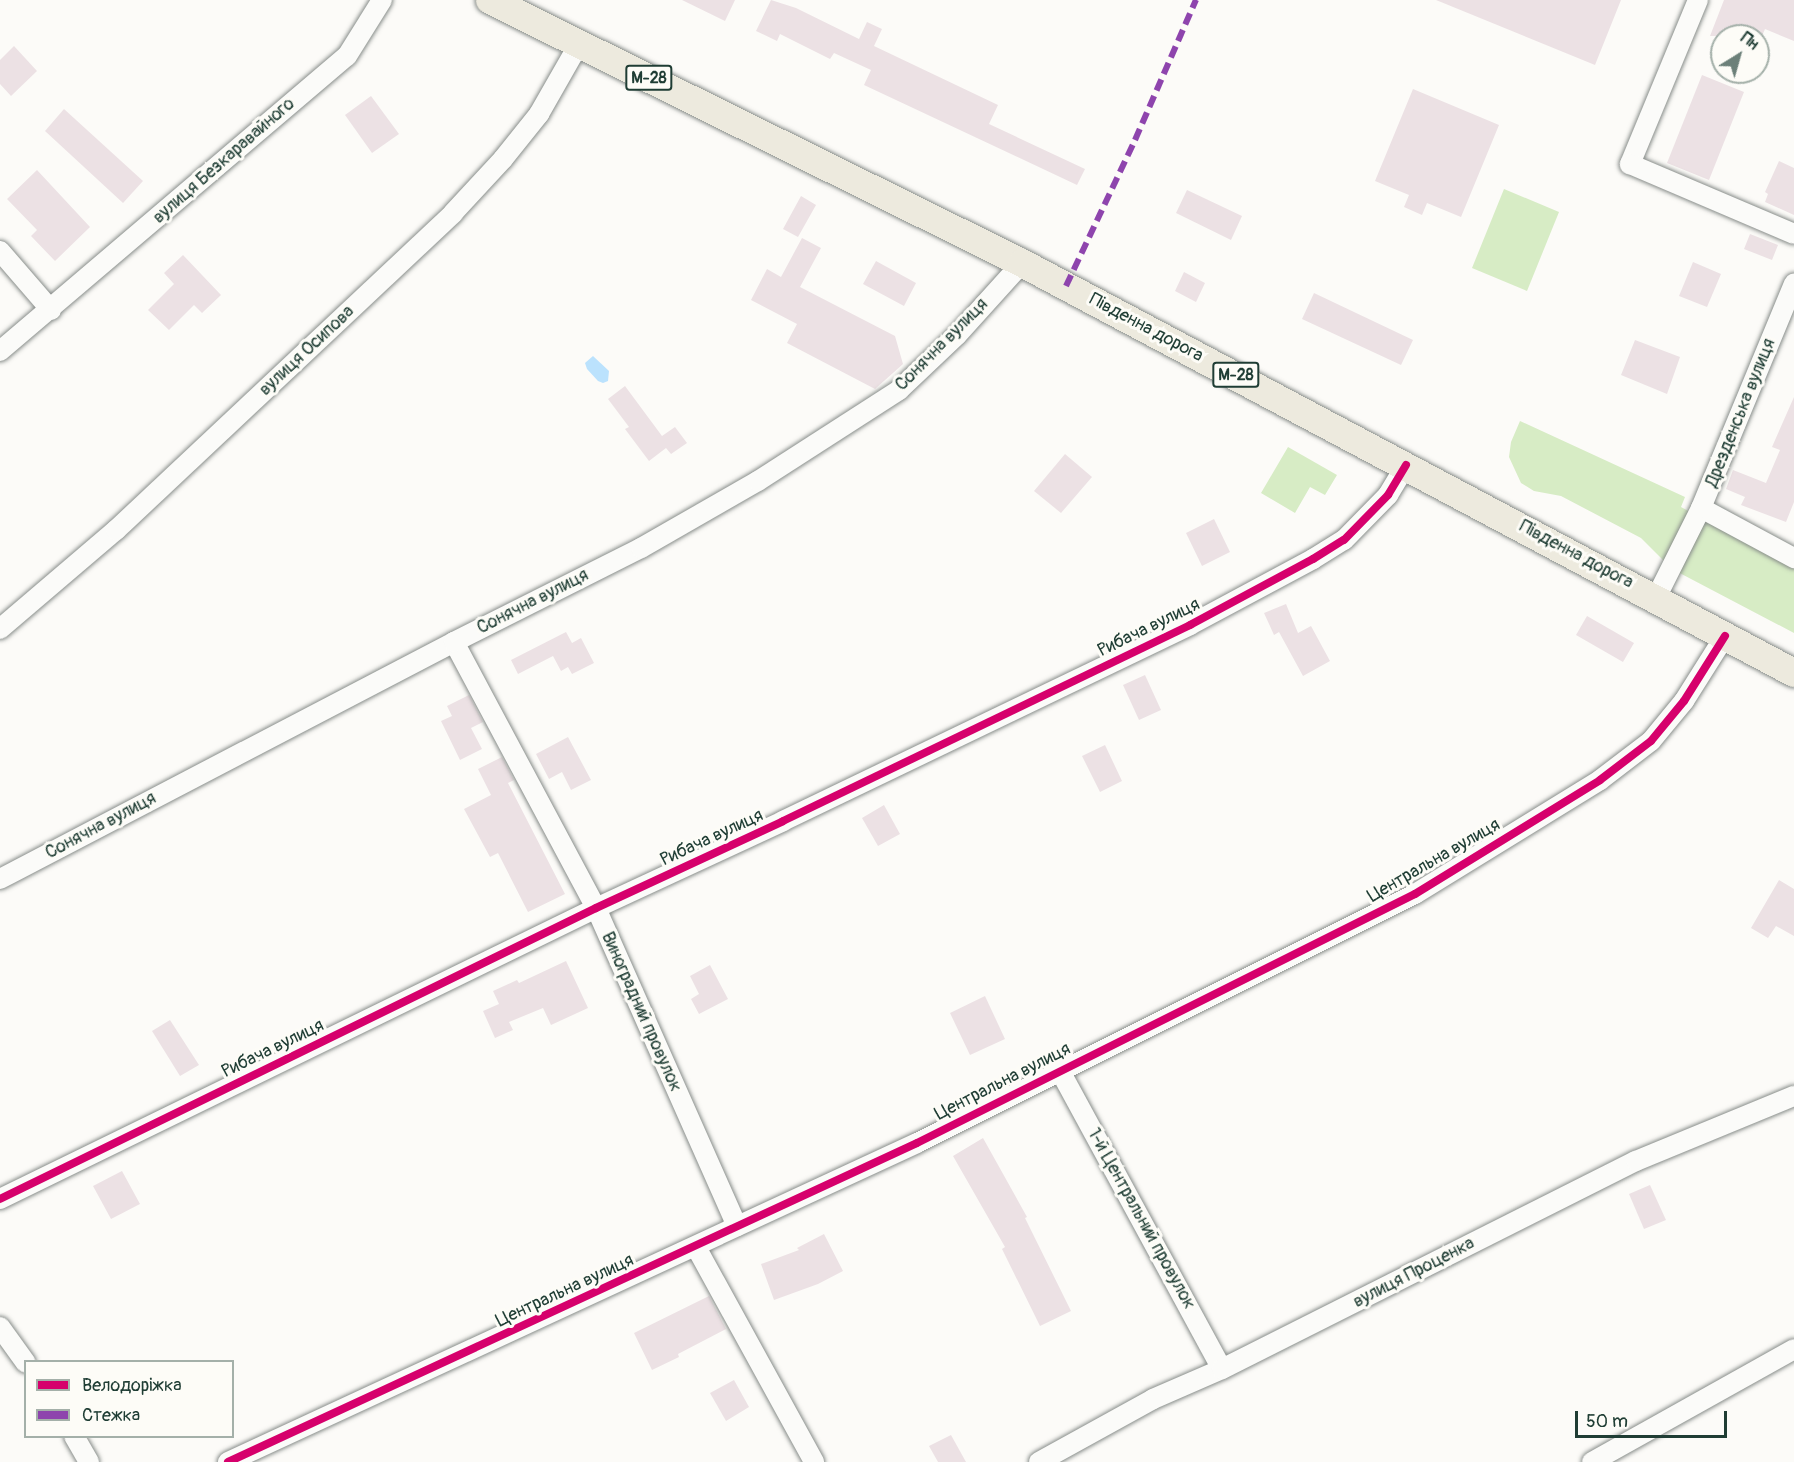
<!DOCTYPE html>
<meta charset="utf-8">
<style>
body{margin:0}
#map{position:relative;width:1794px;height:1462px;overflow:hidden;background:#fcfbf8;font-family:Pangolin,sans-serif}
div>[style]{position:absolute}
.green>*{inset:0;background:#d7ecc5}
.water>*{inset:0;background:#bbe2fd}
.building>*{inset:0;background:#ece1e4}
.roads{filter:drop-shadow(0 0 2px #888d8a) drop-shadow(0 0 2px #888d8a)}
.minor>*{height:20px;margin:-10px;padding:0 10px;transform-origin:10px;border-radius:10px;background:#fbfbf9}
.highway>*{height:28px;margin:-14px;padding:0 14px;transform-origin:14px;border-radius:14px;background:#edeade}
.quiet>*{height:6px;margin-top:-3px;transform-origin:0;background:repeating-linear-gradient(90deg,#8e44ad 0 12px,transparent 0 18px)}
.cycleway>*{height:8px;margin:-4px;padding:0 4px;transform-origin:4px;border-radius:4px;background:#d6006c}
span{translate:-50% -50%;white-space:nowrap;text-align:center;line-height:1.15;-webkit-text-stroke:6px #fdfcf7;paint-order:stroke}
.shield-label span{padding:2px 4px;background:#fdfcf7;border:2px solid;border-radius:4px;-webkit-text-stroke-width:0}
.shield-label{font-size:16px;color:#1f3d34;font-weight:700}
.street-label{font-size:18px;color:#1f3d34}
.legend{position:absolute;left:24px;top:1360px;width:210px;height:78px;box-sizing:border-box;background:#fdfcf7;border:2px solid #a4b0a9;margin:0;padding:8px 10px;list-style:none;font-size:18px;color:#1f3d34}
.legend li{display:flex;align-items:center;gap:12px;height:30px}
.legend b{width:30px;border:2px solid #a4b0a9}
.north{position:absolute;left:1710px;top:24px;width:60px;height:60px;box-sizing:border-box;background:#fdfcf7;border:2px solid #a4b0a9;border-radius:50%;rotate:37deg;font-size:16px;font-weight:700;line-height:24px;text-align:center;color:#1f3d34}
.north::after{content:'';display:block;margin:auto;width:21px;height:27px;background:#6c8079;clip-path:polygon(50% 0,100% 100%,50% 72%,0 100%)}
.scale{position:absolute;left:1575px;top:1411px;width:152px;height:27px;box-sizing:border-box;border:3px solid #1f3d34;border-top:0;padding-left:8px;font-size:18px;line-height:21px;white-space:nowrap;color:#1f3d34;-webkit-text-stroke:4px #fdfcf7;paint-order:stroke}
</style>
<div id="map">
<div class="green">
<i style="clip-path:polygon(1504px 189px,1559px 212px,1527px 291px,1472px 268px)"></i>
<i style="clip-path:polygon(1520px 421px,1685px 497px,1681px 507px,1794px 569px,1794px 633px,1672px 569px,1641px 538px,1561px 496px,1534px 491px,1521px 483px,1509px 457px,1511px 442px)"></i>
<i style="clip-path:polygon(1288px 447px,1337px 475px,1325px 495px,1310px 487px,1295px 513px,1261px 493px)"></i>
</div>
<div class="water">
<i style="clip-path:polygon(593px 356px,609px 371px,608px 381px,603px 383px,598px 381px,587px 369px,585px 363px)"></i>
</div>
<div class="building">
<i style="clip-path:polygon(682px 0,735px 0,725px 21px)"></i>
<i style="clip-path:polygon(771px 0,796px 8px,859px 39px,867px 22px,882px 29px,874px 46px,998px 105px,989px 124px,1085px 169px,1077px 185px,864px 85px,871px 70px,834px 53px,830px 59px,780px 34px,777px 41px,756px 31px)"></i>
<i style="clip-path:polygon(1436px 0,1621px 0,1595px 65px)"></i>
<i style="clip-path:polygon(1724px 0,1794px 0,1794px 41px,1765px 29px,1762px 36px,1710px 36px)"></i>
<i style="clip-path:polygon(14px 46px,37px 71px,11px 96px,0 84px,0 60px)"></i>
<i style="clip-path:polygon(1702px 75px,1744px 92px,1709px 180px,1667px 163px)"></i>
<i style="clip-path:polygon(1413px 89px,1499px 125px,1461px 217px,1427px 203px,1422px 215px,1404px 207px,1409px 195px,1375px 181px)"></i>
<i style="clip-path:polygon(371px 96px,399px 134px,372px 153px,345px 115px)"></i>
<i style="clip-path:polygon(64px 109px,143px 181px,123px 203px,45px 131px)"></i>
<i style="clip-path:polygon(1779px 161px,1794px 168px,1794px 215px,1765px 202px,1768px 194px,1765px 192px)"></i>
<i style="clip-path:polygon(37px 170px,90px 227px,55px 261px,31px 236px,37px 230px,7px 199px)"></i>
<i style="clip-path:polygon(1187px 190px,1242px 216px,1231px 240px,1176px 213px)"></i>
<i style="clip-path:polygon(801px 196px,816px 205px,798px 237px,783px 229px)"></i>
<i style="clip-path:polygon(1750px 234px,1778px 245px,1772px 260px,1744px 249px)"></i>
<i style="clip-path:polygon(802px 238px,821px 248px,800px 287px,895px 336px,903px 364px,875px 389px,787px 343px,797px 324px,751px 300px,767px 269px,781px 277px)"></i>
<i style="clip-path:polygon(183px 255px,221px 295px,202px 313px,194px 305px,169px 330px,148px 310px,174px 284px,164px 273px)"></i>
<i style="clip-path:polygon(876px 261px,916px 283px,904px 306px,863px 284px)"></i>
<i style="clip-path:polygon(1693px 262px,1721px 274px,1707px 307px,1679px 296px)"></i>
<i style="clip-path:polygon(1184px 272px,1205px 283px,1196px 302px,1175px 291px)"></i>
<i style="clip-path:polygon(1314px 293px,1413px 340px,1401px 365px,1302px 319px)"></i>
<i style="clip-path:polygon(1635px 340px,1680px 357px,1667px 394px,1621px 375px)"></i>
<i style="clip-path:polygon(625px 386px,662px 436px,675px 427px,687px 443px,671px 454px,666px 448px,649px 461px,625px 429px,629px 427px,608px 399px)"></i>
<i style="clip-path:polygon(1794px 397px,1794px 502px,1786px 522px,1741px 505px,1745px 497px,1726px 489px,1733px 470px,1766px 483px,1780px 450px,1772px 447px)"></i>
<i style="clip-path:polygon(1065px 454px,1092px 477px,1061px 513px,1034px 491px)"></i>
<i style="clip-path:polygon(1214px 519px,1230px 552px,1202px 566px,1186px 533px)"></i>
<i style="clip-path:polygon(1286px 604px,1298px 633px,1311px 626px,1330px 661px,1303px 676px,1279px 632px,1274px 635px,1264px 613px)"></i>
<i style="clip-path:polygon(1587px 616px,1634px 643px,1623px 662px,1576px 635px)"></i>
<i style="clip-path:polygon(566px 632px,572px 643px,581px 638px,594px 663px,572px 674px,568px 667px,561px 671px,553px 656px,518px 674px,511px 660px)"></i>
<i style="clip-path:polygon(1145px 675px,1161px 710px,1139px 720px,1123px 685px)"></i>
<i style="clip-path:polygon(469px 695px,483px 722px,471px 728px,482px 749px,460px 760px,441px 721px,452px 716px,447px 706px)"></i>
<i style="clip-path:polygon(568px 737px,591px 780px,571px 790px,562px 772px,549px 779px,536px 754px)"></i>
<i style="clip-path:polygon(1105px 745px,1122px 781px,1100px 792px,1082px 756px)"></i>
<i style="clip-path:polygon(502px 757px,514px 780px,508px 783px,565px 894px,528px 912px,498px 853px,490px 857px,464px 809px,491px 795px,478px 769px)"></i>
<i style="clip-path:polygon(884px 805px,900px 834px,878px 846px,862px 818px)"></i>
<i style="clip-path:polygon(1779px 880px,1794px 889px,1794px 936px,1776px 926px,1768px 938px,1751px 928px)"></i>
<i style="clip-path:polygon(566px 961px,588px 1008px,551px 1025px,543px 1008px,509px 1022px,513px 1030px,495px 1038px,483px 1011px,499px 1004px,493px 991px,517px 980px,519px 983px)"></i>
<i style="clip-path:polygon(710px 965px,728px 999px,699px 1014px,691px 999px,699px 994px,690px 976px)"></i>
<i style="clip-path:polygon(985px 996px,1005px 1039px,970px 1055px,950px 1013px)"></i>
<i style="clip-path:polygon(170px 1020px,199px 1065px,180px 1076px,152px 1031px)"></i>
<i style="clip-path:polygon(983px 1138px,1027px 1217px,1025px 1218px,1071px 1311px,1040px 1326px,1002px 1249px,1005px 1247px,953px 1156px)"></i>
<i style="clip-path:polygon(122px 1171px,140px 1204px,111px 1219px,93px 1186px)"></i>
<i style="clip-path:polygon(1650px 1185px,1666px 1220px,1644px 1229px,1629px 1194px)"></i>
<i style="clip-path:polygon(824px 1234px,843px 1271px,818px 1284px,774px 1300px,761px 1264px,799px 1250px,797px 1248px)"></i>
<i style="clip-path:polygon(709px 1296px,726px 1329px,678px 1354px,679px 1357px,652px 1370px,634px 1333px)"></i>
<i style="clip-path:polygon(734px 1380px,749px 1407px,726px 1421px,710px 1393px)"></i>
<i style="clip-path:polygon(951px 1435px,966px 1462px,938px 1462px,929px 1446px)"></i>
</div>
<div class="roads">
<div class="minor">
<i style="left:1698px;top:0;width:178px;rotate:112.5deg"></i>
<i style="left:1630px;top:164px;width:178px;rotate:23.1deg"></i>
<i style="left:0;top:251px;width:78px;rotate:49.2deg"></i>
<i style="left:0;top:351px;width:455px;rotate:-40.4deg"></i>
<i style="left:347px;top:56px;width:66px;rotate:-58deg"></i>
<i style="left:1701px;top:508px;width:106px;rotate:28.3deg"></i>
<i style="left:1656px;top:598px;width:101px;rotate:-63.4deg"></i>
<i style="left:1701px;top:508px;width:243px;rotate:-67.5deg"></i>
<i style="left:0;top:629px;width:153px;rotate:-40.5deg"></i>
<i style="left:116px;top:530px;width:463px;rotate:-43.2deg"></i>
<i style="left:453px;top:213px;width:74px;rotate:-47.2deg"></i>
<i style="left:503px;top:159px;width:58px;rotate:-51.3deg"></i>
<i style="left:539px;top:114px;width:81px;rotate:-60.3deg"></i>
<i style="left:454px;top:642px;width:302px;rotate:61.9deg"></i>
<i style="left:596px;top:908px;width:348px;rotate:66.1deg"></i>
<i style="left:0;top:879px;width:512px;rotate:-27.57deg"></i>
<i style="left:454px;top:642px;width:209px;rotate:-26.7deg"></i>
<i style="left:641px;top:548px;width:135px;rotate:-29.8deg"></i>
<i style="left:758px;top:481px;width:168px;rotate:-32.8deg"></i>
<i style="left:899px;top:390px;width:80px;rotate:-43.5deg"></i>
<i style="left:957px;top:335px;width:97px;rotate:-47.9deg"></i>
<i style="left:1059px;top:1069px;width:341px;rotate:61.5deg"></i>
<i style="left:0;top:1199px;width:663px;rotate:-26.02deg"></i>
<i style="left:596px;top:908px;width:206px;rotate:-24.9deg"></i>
<i style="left:783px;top:821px;width:452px;rotate:-25.7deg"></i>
<i style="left:1190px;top:625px;width:140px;rotate:-28.2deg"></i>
<i style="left:1313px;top:559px;width:36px;rotate:-32deg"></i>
<i style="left:1344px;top:540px;width:63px;rotate:-45.6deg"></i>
<i style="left:1388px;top:495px;width:35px;rotate:-59deg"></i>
<i style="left:696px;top:1247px;width:245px;rotate:61.2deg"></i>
<i style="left:0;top:1327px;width:44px;rotate:54.2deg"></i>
<i style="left:74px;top:1436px;width:30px;rotate:60deg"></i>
<i style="left:228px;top:1462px;width:759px;rotate:-24.84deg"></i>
<i style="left:917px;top:1143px;width:557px;rotate:-26.57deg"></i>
<i style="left:1415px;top:894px;width:217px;rotate:-31.6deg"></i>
<i style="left:1600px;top:780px;width:64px;rotate:-37.4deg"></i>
<i style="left:1651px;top:741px;width:52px;rotate:-50.5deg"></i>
<i style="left:1684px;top:701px;width:77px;rotate:-57.8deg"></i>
<i style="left:1039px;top:1462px;width:130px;rotate:-28.9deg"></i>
<i style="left:1153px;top:1399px;width:75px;rotate:-23.5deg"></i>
<i style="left:1222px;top:1369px;width:463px;rotate:-26.7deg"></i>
<i style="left:1636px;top:1161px;width:171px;rotate:-22.4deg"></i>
<i style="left:1592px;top:1462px;width:231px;rotate:-29.2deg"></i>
</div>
<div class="highway">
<i style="left:490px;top:0;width:593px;rotate:26.31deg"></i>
<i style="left:1022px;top:263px;width:874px;rotate:27.97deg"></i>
</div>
</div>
<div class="quiet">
<i style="left:1066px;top:286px;width:161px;rotate:-64.7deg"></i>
<i style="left:1135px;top:140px;width:153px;rotate:-66.5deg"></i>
</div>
<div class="cycleway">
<i style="left:0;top:1199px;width:663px;rotate:-26.02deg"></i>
<i style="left:596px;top:908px;width:206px;rotate:-24.9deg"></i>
<i style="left:783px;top:821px;width:452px;rotate:-25.7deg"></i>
<i style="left:1190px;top:625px;width:140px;rotate:-28.2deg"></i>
<i style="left:1313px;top:559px;width:36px;rotate:-32deg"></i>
<i style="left:1344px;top:540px;width:63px;rotate:-45.6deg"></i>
<i style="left:1388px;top:495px;width:35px;rotate:-59deg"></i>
<i style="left:228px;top:1462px;width:759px;rotate:-24.84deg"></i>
<i style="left:917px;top:1143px;width:557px;rotate:-26.57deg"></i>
<i style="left:1415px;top:894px;width:217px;rotate:-31.6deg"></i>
<i style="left:1600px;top:780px;width:64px;rotate:-37.4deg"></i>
<i style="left:1651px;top:741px;width:52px;rotate:-50.5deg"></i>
<i style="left:1684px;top:701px;width:77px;rotate:-57.8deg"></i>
</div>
<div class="shield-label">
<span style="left:649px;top:78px">М-28</span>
<span style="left:1236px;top:375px">М-28</span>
</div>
<div class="street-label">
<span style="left:224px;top:161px;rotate:-41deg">вулиця Безкаравайного</span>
<span style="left:1146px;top:328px;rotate:28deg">Південна дорога</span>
<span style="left:942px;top:345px;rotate:-45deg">Сонячна вулиця</span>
<span style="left:307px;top:351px;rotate:-43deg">вулиця Осипова</span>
<span style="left:1741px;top:413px;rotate:-68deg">Дрезденська вулиця</span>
<span style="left:1576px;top:555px;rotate:28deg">Південна дорога</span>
<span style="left:533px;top:602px;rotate:-27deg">Сонячна вулиця</span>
<span style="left:1149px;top:628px;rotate:-26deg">Рибача вулиця</span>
<span style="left:101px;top:826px;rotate:-28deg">Сонячна вулиця</span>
<span style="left:712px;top:838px;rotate:-25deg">Рибача вулиця</span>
<span style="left:1434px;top:861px;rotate:-30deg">Центральна вулиця</span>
<span style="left:641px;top:1012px;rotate:66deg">Виноградний провулок</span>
<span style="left:273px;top:1049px;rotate:-26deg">Рибача вулиця</span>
<span style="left:1003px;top:1082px;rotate:-27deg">Центральна вулиця</span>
<span style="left:1141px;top:1219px;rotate:61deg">1-й Центральний провулок</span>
<span style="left:1414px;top:1273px;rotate:-27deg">вулиця Проценка</span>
<span style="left:565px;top:1291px;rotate:-25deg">Центральна вулиця</span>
</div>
<ul class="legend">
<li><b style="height:8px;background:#d6006c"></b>Велодоріжка</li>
<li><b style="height:8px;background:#8e44ad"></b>Стежка</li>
</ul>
<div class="north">Пн</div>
<div class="scale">50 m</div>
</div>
